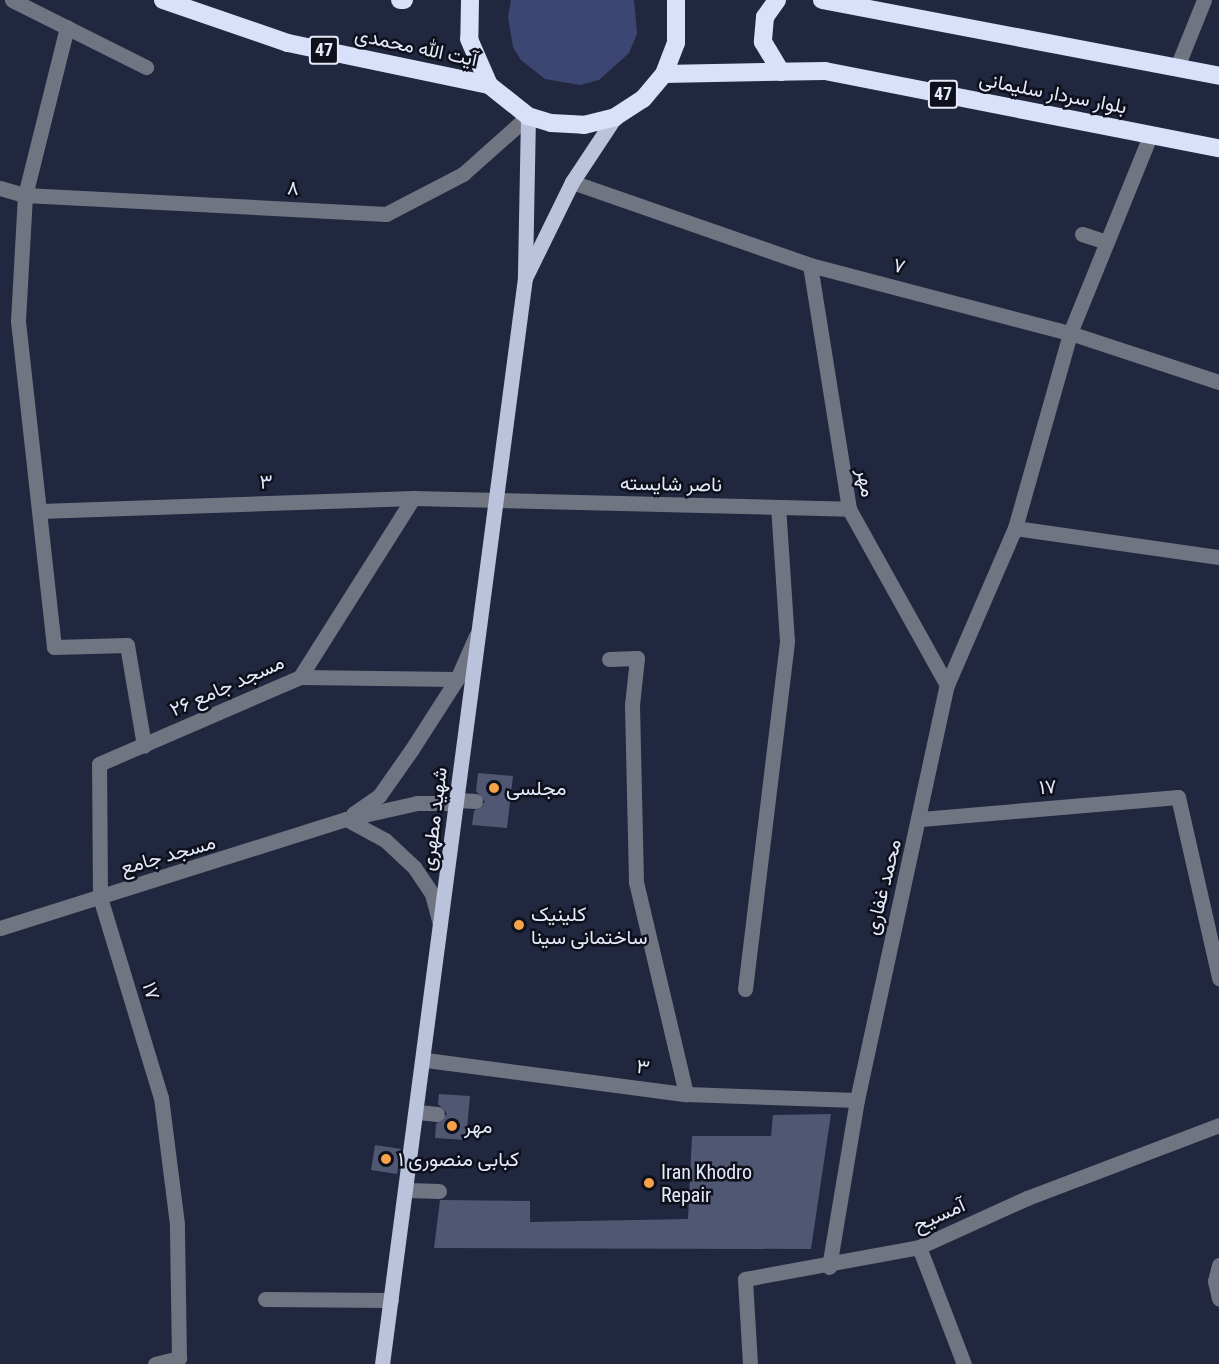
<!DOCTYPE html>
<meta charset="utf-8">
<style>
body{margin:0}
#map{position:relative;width:1219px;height:1364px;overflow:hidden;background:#21273f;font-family:"Roboto Condensed",Vazirmatn,sans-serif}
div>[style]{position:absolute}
.green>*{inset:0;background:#3c4672}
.building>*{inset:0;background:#505772}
.minor>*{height:15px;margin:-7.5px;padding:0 7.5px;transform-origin:7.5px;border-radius:7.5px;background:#717582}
.major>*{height:15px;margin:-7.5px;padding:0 7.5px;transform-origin:7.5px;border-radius:7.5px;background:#bac2dc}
.highway>*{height:18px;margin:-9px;padding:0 9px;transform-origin:9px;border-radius:9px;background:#d9e1fa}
.dots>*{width:16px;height:16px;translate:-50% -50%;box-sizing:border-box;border:3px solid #0e111b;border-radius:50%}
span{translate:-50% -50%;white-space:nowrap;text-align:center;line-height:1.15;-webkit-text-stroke:5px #0e111b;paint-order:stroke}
.shield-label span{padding:2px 4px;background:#0e111b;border:2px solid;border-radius:4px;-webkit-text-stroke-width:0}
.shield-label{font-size:18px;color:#e5e9fa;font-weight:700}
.street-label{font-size:20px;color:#e5e9fa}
.poi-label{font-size:20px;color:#e5e9fa}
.left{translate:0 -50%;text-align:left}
</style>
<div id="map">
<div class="green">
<i style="clip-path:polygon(634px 0,637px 34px,629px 53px,599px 80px,580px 85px,545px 79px,521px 60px,513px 47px,508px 17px,511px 0)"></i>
</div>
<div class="building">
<i style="clip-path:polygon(478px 773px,513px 776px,507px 828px,472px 825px,474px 811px,485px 802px,476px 791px)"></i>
<i style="clip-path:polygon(439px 1094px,470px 1096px,466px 1140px,435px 1138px,436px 1124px,447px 1114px,438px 1104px)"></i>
<i style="clip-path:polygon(831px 1114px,811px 1249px,434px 1248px,440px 1200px,530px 1201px,530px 1222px,688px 1219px,692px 1136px,771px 1136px,773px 1115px)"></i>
<i style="clip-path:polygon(375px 1145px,401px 1149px,397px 1174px,371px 1170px)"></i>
</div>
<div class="minor">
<i style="left:12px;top:0;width:150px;rotate:26.6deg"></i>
<i style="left:67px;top:27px;width:173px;rotate:104deg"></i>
<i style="left:25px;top:195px;width:126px;rotate:93.2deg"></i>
<i style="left:18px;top:321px;width:328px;rotate:83.7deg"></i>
<i style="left:54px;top:647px;width:73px;rotate:-1.6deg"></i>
<i style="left:127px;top:645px;width:102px;rotate:80.4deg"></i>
<i style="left:1177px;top:67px;width:72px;rotate:-68.1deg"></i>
<i style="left:572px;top:182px;width:252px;rotate:19.2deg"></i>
<i style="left:810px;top:265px;width:269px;rotate:14.7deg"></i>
<i style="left:1070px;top:333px;width:157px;rotate:18.2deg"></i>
<i style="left:0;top:188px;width:26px;rotate:16deg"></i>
<i style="left:25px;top:195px;width:361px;rotate:3deg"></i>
<i style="left:386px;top:214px;width:87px;rotate:-27.5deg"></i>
<i style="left:463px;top:174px;width:87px;rotate:-41.7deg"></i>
<i style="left:1082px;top:234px;width:26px;rotate:18deg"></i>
<i style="left:810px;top:265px;width:247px;rotate:80.9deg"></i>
<i style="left:849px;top:509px;width:201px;rotate:60.9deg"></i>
<i style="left:40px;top:511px;width:373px;rotate:-2deg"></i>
<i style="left:413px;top:498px;width:436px;rotate:1.4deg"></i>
<i style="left:1015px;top:528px;width:206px;rotate:8.1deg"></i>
<i style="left:609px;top:659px;width:28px;rotate:-2deg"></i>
<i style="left:637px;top:658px;width:47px;rotate:96.1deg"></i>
<i style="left:632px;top:705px;width:177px;rotate:88.7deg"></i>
<i style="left:636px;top:882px;width:218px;rotate:76.7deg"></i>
<i style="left:300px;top:677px;width:157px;rotate:0.7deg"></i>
<i style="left:458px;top:800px;width:17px;rotate:3deg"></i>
<i style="left:353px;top:814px;width:32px;rotate:-35deg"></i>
<i style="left:379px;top:796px;width:57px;rotate:-54.9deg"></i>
<i style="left:412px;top:749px;width:83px;rotate:-57.3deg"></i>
<i style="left:457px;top:679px;width:47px;rotate:-66.2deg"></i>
<i style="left:346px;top:819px;width:44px;rotate:28.3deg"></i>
<i style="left:385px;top:840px;width:40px;rotate:43deg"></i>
<i style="left:414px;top:867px;width:32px;rotate:56deg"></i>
<i style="left:432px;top:894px;width:31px;rotate:75deg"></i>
<i style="left:921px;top:819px;width:258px;rotate:-4.9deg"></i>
<i style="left:1178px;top:797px;width:186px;rotate:77.2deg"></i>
<i style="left:0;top:928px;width:363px;rotate:-17.5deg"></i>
<i style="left:346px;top:819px;width:73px;rotate:-12.7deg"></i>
<i style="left:417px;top:803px;width:40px"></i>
<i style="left:745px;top:989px;width:351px;rotate:-83.1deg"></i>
<i style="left:787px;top:641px;width:134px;rotate:-93.8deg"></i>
<i style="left:426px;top:1060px;width:262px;rotate:7.5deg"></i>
<i style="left:686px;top:1094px;width:171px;rotate:2deg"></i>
<i style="left:418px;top:1112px;width:19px;rotate:6deg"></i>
<i style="left:407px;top:1190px;width:32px;rotate:2deg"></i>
<i style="left:919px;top:1247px;width:125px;rotate:69deg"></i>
<i style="left:1219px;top:1265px;width:16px;rotate:104deg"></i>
<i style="left:1215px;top:1281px;width:18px;rotate:77deg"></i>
<i style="left:829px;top:1267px;width:169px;rotate:-80.5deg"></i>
<i style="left:857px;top:1100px;width:425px;rotate:-77.8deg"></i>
<i style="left:947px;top:685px;width:171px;rotate:-66.6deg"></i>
<i style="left:1015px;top:528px;width:203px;rotate:-74.2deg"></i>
<i style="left:1070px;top:333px;width:215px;rotate:-67.9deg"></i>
<i style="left:265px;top:1299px;width:126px;rotate:0.5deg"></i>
<i style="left:155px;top:1364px;width:25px;rotate:-14deg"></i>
<i style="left:179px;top:1358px;width:134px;rotate:-90.9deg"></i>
<i style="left:177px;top:1224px;width:127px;rotate:-97.2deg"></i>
<i style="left:161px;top:1098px;width:210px;rotate:-106.9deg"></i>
<i style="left:100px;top:897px;width:133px;rotate:-90.4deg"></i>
<i style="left:99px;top:764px;width:219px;rotate:-23.4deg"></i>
<i style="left:300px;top:677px;width:212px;rotate:-57.7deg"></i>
<i style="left:750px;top:1364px;width:85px;rotate:-93.4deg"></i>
<i style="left:745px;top:1279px;width:177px;rotate:-10.4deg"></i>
<i style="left:919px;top:1247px;width:119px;rotate:-24.4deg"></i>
<i style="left:1027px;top:1198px;width:205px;rotate:-20.8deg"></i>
</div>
<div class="major">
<i style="left:528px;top:116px;width:162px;rotate:91.1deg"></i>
<i style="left:525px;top:278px;width:107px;rotate:-63.9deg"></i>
<i style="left:572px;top:182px;width:78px;rotate:-56.5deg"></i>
<i style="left:382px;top:1364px;width:1095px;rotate:-82.5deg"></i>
</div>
<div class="highway">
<i style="left:163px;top:0;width:132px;rotate:19deg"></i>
<i style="left:288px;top:43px;width:205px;rotate:11.8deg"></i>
<i style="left:400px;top:0;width:4px"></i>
<i style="left:470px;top:0;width:39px;rotate:91deg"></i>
<i style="left:469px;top:39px;width:50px;rotate:66.5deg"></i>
<i style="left:489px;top:85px;width:50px;rotate:38.5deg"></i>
<i style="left:528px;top:116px;width:24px;rotate:17deg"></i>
<i style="left:551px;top:123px;width:33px;rotate:3deg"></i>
<i style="left:584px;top:125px;width:32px;rotate:-14deg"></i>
<i style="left:615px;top:117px;width:33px;rotate:-33deg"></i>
<i style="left:643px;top:99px;width:33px;rotate:-50deg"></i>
<i style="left:664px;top:74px;width:33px;rotate:-69deg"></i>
<i style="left:676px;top:43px;width:43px;rotate:-90deg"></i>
<i style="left:777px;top:0;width:21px;rotate:125deg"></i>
<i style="left:765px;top:17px;width:25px;rotate:95deg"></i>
<i style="left:763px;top:42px;width:35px;rotate:59deg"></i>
<i style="left:822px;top:0;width:404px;rotate:10.8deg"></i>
<i style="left:664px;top:74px;width:161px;rotate:-1.1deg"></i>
<i style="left:825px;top:71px;width:401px;rotate:11.1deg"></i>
</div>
<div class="dots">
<i style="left:494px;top:788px;background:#f7a149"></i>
<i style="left:519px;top:925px;background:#f7a149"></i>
<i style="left:452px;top:1126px;background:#f7a149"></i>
<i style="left:386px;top:1159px;background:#f7a149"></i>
<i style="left:649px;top:1183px;background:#f7a149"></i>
</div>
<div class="shield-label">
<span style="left:324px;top:50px">47</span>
<span style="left:943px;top:94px">47</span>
</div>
<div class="street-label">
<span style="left:416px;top:47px;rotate:12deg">آیت الله محمدی</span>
<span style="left:1053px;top:93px;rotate:11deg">بلوار سردار سلیمانی</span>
<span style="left:293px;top:188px;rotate:3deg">۸</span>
<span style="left:899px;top:266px;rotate:15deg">۷</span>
<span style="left:266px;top:482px;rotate:-2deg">۳</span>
<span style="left:866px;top:483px;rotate:81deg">مهر</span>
<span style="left:671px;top:484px;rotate:1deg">ناصر شایسته</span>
<span style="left:227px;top:686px;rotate:-24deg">۲۶ مسجد جامع</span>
<span style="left:1048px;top:787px;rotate:-5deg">۱۷</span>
<span style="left:434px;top:819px;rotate:-83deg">شهید مطهری</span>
<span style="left:168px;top:855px;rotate:-16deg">مسجد جامع</span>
<span style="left:883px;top:887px;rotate:-76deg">محمد غفاری</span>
<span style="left:151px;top:991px;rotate:73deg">۱۷</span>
<span style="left:643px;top:1067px;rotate:7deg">۳</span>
<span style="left:939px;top:1215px;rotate:-24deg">آمسیح</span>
</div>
<div class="poi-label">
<span class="left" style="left:506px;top:788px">مجلسی</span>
<span class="left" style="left:531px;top:926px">کلینیک<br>ساختمانی سینا</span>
<span class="left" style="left:464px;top:1126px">مهر</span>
<span class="left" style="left:398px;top:1159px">کبابی منصوری ۱</span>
<span class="left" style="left:661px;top:1184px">Iran Khodro<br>Repair</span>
</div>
</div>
